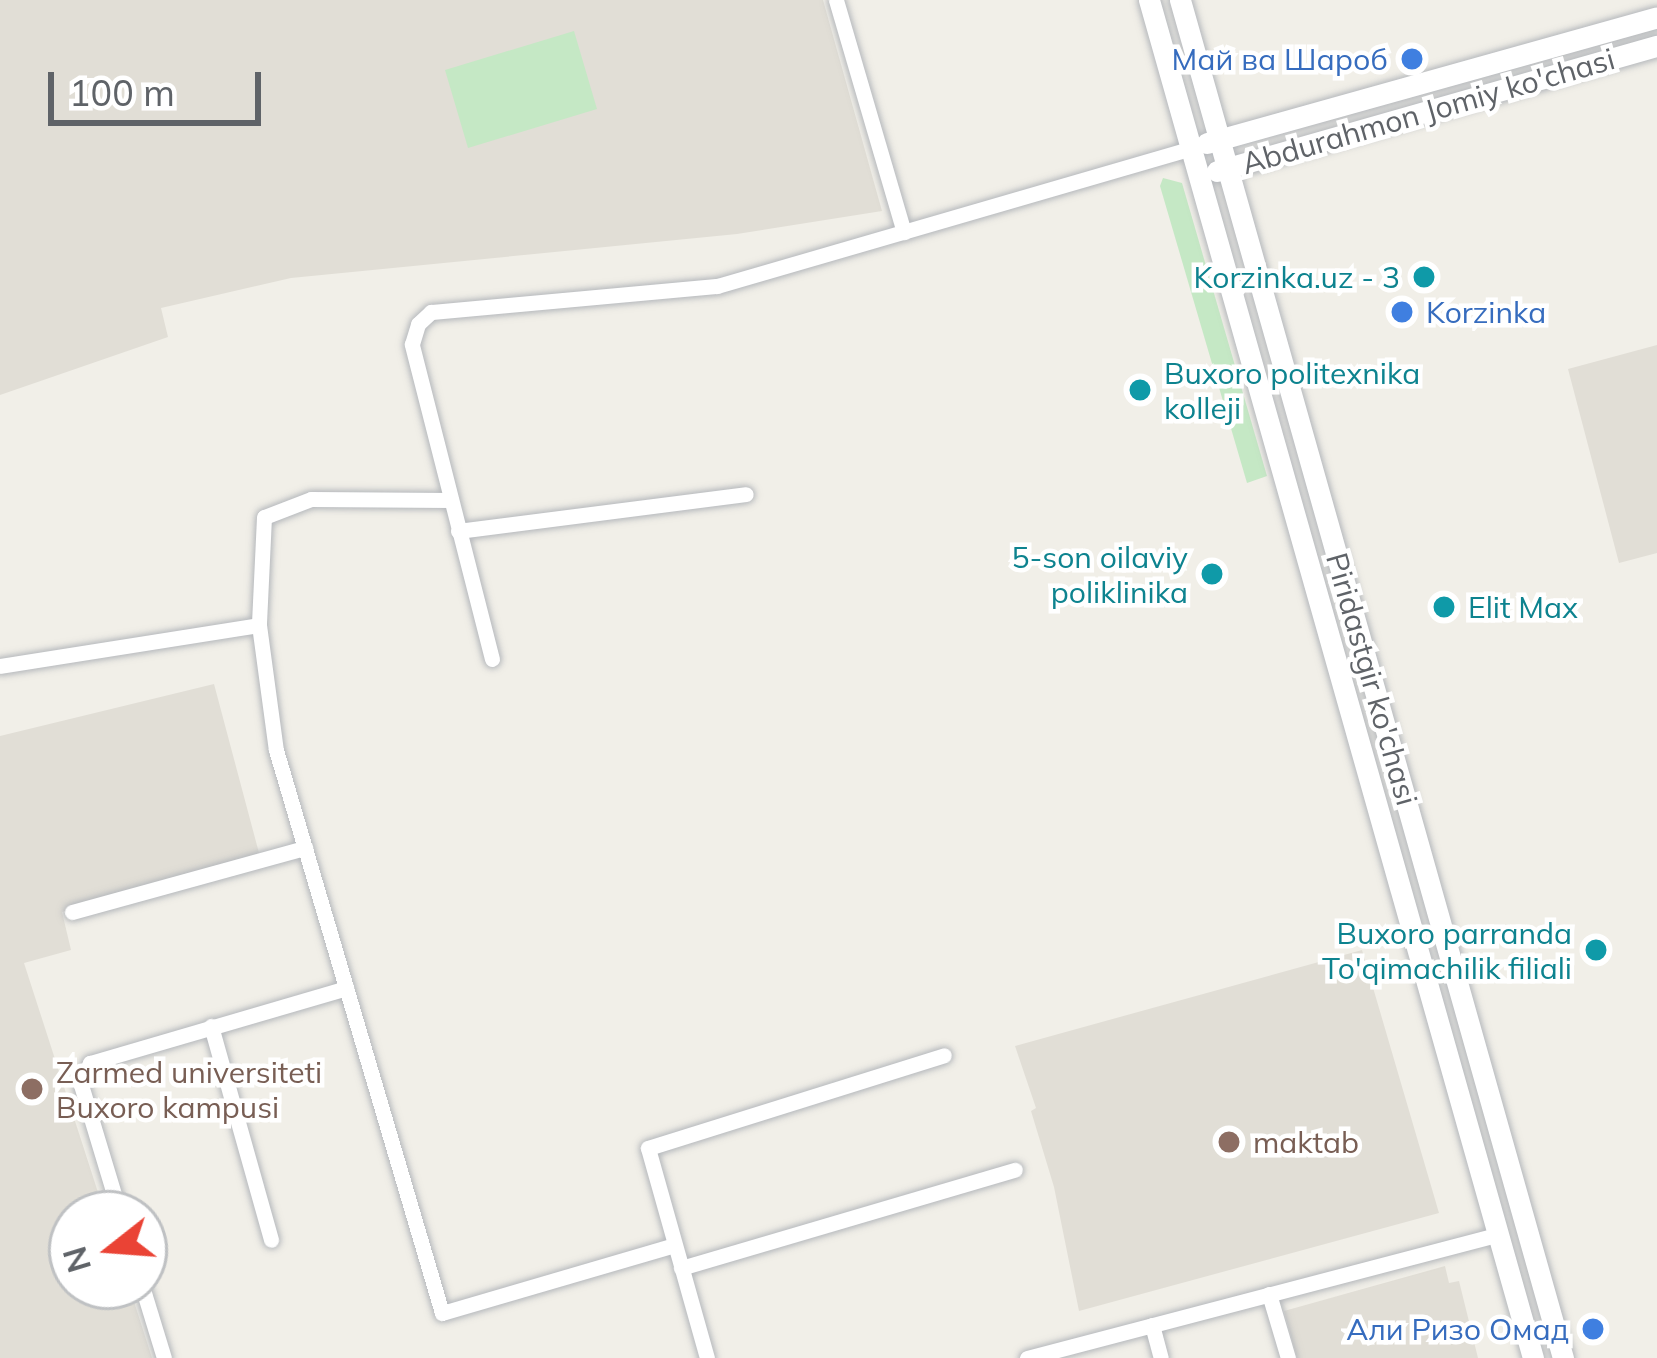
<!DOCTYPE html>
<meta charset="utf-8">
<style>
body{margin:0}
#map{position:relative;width:1657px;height:1358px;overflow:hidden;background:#f1efe8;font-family:Mulish,sans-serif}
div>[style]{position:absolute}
.education>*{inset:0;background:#e1ded6}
.green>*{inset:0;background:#c5e8c5}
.roads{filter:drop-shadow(0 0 3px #b5b8bc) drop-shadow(0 0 3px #b5b8bc)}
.street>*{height:15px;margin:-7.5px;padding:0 7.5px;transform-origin:7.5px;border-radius:7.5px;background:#fff}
.secondary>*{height:21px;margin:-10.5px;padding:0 10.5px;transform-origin:10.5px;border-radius:10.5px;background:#fff}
.dots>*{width:33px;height:33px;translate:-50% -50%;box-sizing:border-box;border:6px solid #fff;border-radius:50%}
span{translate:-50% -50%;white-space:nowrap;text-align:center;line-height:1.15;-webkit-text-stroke:9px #fff;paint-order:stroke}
.shop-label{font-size:30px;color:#366cbe}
.right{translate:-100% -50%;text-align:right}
.left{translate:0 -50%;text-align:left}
.street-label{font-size:30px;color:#5f6368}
.culture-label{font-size:30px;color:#0d838f}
.education-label{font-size:30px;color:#785e54}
.north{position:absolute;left:48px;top:1190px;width:120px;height:120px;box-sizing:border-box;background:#fff;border:3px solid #bfc1c3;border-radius:50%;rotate:253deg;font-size:33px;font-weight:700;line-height:48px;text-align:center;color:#5f6368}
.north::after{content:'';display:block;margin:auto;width:42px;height:54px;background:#ea4335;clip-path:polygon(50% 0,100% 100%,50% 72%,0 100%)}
.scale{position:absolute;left:48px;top:72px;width:213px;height:54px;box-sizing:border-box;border:6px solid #5f6368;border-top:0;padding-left:15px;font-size:36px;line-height:42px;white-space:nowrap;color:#5f6368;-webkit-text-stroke:9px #fff;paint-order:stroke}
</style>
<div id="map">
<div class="education">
<i style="clip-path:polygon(0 0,823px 0,882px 211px,737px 234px,291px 278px,161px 308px,168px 337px,0 395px)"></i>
<i style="clip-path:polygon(1657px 345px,1657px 553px,1619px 563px,1568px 369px)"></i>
<i style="clip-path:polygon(214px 684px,259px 853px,62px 912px,71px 950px,24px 963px,105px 1214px,72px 1214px,72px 1286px,129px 1286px,152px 1358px,0 1358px,0 736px)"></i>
<i style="clip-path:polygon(1362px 950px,1439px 1213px,1079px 1311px,1054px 1187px,1031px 1111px,1036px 1108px,1015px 1046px)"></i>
<i style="clip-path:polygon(1445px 1266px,1449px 1283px,1459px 1281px,1478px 1358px,1297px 1358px,1284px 1311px)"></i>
</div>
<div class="green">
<i style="clip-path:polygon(574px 31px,597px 109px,468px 148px,445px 70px)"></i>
<i style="clip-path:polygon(1163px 178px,1182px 183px,1267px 476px,1247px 483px,1160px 186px)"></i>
</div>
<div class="roads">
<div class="street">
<i style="left:836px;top:0;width:242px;rotate:73.7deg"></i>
<i style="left:450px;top:500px;width:139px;rotate:-179.6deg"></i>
<i style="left:311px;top:499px;width:50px;rotate:159deg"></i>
<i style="left:264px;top:517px;width:108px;rotate:92.7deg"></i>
<i style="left:259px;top:625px;width:126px;rotate:82.3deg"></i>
<i style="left:276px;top:750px;width:587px;rotate:73.57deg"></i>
<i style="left:442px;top:1313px;width:242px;rotate:-16.3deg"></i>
<i style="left:458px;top:531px;width:290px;rotate:-7.3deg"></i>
<i style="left:492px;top:659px;width:325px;rotate:-104.3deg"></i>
<i style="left:412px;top:344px;width:21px;rotate:-73deg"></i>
<i style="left:418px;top:324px;width:18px;rotate:-43deg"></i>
<i style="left:431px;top:312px;width:287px;rotate:-5.2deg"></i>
<i style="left:717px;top:286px;width:494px;rotate:-16.2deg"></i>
<i style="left:0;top:666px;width:262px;rotate:-9deg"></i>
<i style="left:72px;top:912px;width:242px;rotate:-15.4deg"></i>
<i style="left:211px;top:1026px;width:222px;rotate:74.3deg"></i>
<i style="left:120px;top:1214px;width:135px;rotate:-106.8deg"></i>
<i style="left:81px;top:1085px;width:24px;rotate:-68deg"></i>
<i style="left:90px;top:1063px;width:267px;rotate:-16.3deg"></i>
<i style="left:681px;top:1268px;width:348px;rotate:-16.4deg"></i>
<i style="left:142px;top:1286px;width:75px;rotate:73deg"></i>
<i style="left:1269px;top:1294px;width:67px;rotate:73.5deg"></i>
<i style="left:1152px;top:1325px;width:34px;rotate:75deg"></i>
<i style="left:707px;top:1358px;width:218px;rotate:-105.7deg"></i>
<i style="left:648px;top:1148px;width:310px;rotate:-17.4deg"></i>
<i style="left:1027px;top:1358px;width:487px;rotate:-14.7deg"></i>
</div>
<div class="secondary">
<i style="left:1149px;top:0;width:1411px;rotate:74.21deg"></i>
<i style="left:1180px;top:0;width:1411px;rotate:74.25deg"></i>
<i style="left:1207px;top:143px;width:467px;rotate:-15.6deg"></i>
<i style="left:1217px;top:171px;width:457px;rotate:-15.9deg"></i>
</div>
</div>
<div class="dots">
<i style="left:1412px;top:59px;background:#3f7fe0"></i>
<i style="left:1424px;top:277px;background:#0f9aa8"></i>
<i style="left:1402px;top:312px;background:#3f7fe0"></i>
<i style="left:1140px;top:390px;background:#0f9aa8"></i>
<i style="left:1212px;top:574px;background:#0f9aa8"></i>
<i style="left:1444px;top:607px;background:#0f9aa8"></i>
<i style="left:1596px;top:950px;background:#0f9aa8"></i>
<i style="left:32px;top:1089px;background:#8d6e63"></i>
<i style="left:1229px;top:1142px;background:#8d6e63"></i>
<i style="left:1593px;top:1329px;background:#3f7fe0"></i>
</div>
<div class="shop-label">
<span class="right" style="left:1388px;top:59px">Май ва Шароб</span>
<span class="left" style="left:1426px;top:312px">Korzinka</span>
<span class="right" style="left:1569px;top:1329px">Али Ризо Омад</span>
</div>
<div class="street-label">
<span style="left:1428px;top:111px;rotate:-16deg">Abdurahmon Jomiy ko'chasi</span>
<span style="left:1372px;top:679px;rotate:74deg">Piridastgir ko'chasi</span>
</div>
<div class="culture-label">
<span class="right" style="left:1400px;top:277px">Korzinka.uz - 3</span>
<span class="left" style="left:1164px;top:390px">Buxoro politexnika<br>kolleji</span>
<span class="right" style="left:1188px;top:574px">5-son oilaviy<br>poliklinika</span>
<span class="left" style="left:1468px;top:607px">Elit Max</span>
<span class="right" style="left:1572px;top:950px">Buxoro parranda<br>To'qimachilik filiali</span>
</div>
<div class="education-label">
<span class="left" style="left:56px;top:1089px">Zarmed universiteti<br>Buxoro kampusi</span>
<span class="left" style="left:1253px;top:1142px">maktab</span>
</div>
<div class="north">N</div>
<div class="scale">100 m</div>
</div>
